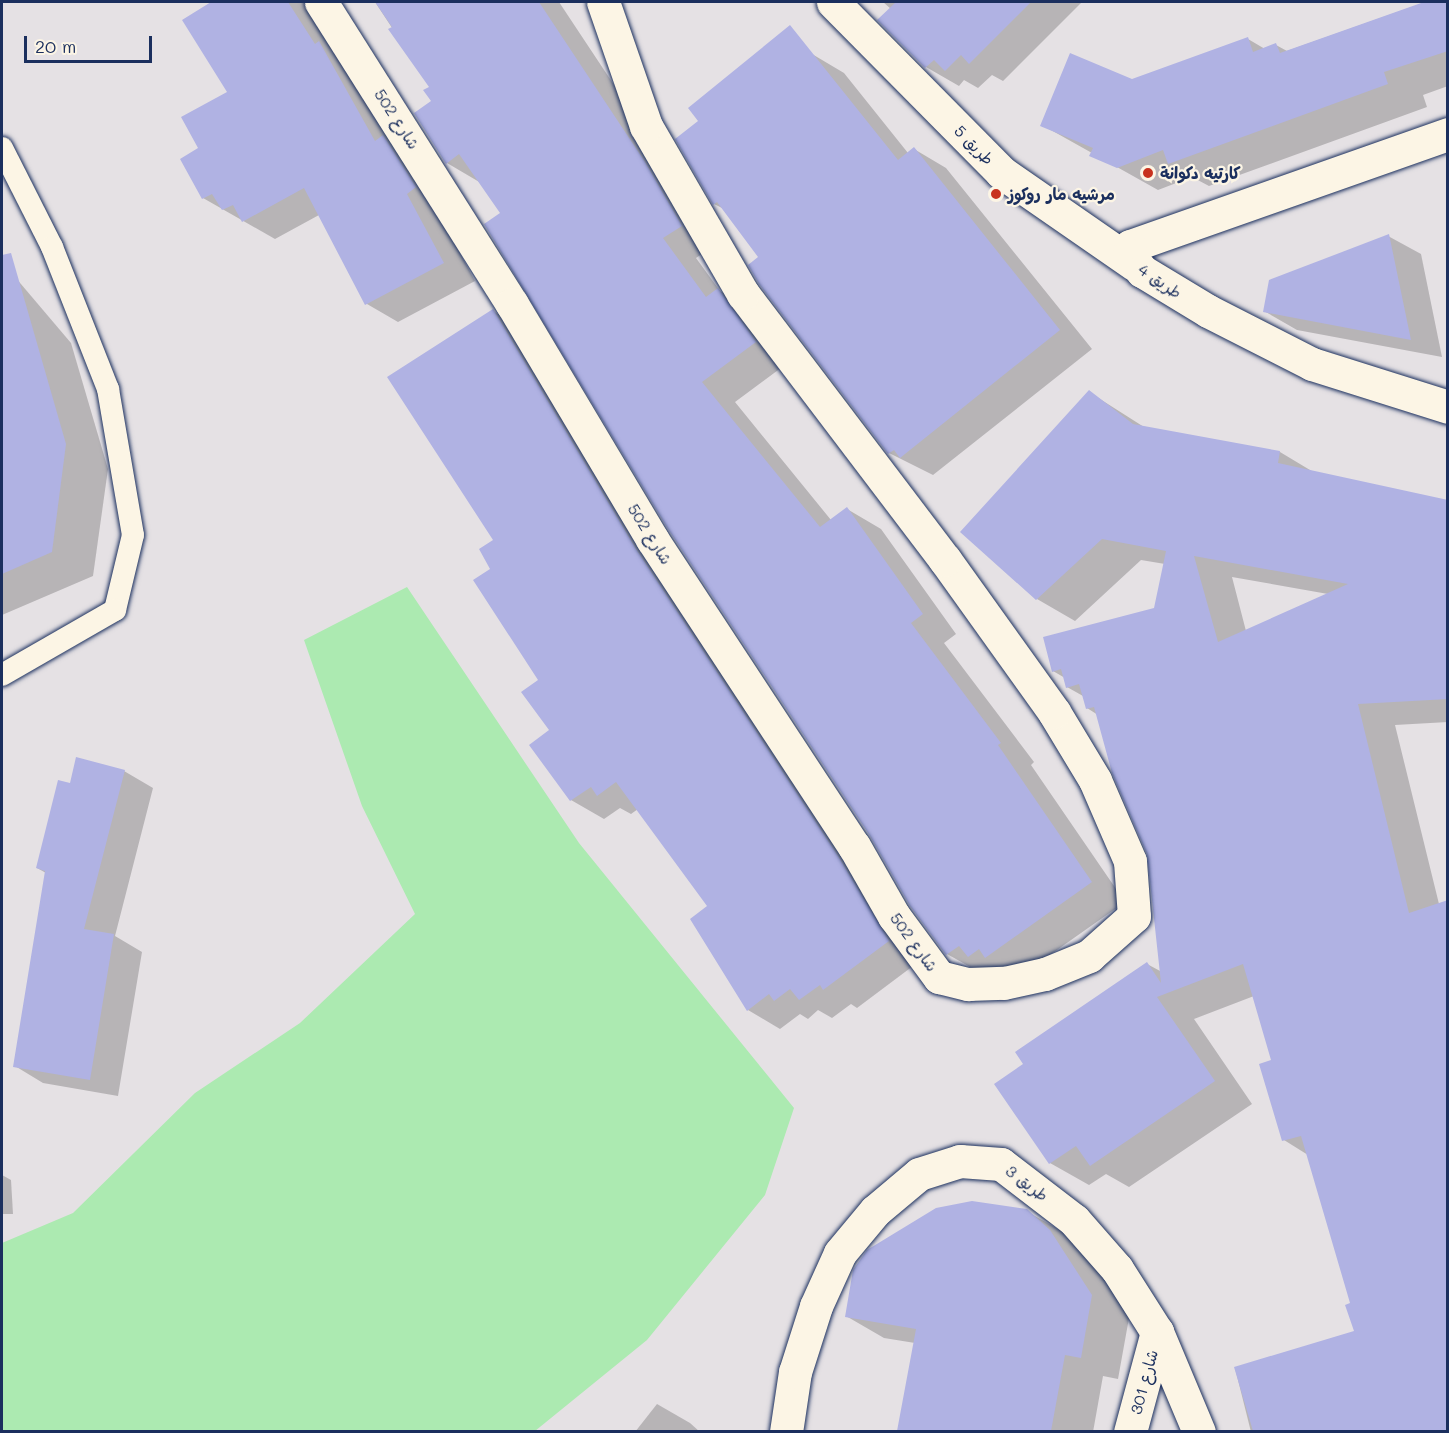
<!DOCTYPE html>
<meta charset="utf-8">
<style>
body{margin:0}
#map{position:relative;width:1449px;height:1433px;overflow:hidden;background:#e5e1e4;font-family:Mali,"Playpen Sans Arabic",sans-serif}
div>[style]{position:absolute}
.green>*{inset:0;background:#aceab1}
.shadow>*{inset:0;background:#0003}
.building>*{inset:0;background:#b0b2e3}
.roads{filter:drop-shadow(0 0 2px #1b2f5e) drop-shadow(0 0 2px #1b2f5e)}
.lane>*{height:22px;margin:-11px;padding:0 11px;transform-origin:11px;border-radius:11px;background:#fcf5e5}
.street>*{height:33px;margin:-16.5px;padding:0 16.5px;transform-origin:16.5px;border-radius:16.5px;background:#fcf5e5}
.dots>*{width:16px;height:16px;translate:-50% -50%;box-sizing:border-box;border:3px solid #fcf5e5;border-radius:50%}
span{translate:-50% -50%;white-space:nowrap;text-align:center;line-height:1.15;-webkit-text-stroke:4.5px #fcf5e5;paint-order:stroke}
.street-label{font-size:16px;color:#1b2f5e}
.poi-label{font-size:16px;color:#1b2f5e;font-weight:700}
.left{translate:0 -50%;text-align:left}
.frame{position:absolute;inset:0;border:3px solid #1b2f5e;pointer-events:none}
.scale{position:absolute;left:24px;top:36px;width:128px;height:27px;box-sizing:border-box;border:3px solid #1b2f5e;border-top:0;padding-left:8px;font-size:18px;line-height:21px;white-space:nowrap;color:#1b2f5e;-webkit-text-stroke:4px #fcf5e5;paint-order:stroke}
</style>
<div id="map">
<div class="green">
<i style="clip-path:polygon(407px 587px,579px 843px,794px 1108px,765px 1195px,647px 1340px,535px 1431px,2px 1431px,2px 1243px,73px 1213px,195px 1093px,300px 1023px,415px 914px,362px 806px,304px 640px)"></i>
</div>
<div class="shadow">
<i style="clip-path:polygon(214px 2px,307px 2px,438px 212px,475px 281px,398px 322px,367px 304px,319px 215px,275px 239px,203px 198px,200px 149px,229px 93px,184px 20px)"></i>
<i style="clip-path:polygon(375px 2px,559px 2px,679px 183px,715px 245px,696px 258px,720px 291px,752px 309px,789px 362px,735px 402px,831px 520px,847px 509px,881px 529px,956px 634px,944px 643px,1034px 762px,1031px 765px,1125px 902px,1020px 976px,981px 973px,947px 954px,502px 213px,481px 183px,447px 163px,431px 87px)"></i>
<i style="clip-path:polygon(883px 2px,1082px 2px,1003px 81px,992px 75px,978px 88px,964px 80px,959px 86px,926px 67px,880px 20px,891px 9px)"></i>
<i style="clip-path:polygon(1426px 2px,1448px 2px,1448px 86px,1423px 95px,1427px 107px,1209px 186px,1192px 177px,1158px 190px,1042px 125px,1132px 81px,1248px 39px,1265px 49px,1276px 45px,1287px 51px)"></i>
<i style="clip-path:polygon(812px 54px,844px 73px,908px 153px,914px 149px,946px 168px,1092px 349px,933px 475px,889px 453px,761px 258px,724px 209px,714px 204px)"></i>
<i style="clip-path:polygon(1388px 236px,1421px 254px,1442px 357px,1297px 330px,1264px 311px)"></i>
<i style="clip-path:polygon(2px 269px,15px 277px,71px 343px,108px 469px,93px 576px,2px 615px)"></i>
<i style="clip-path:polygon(493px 311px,526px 330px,921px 960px,857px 1008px,851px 1004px,832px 1018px,818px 1010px,808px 1019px,800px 1014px,780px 1029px,748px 1010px,709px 906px,638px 809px,631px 814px,620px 808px,604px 819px,571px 800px,531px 745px,551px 731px,540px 680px,492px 569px,496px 541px)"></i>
<i style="clip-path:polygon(evenodd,1089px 392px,1144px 427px,1280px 452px,1315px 473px,1448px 502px,1448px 722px,1395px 725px,1439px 904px,1448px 901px,1448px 1432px,1251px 1432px,1235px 1368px,1356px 1332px,1352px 1304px,1308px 1155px,1284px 1140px,1273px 1061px,1254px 996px,1194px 1019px,1252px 1104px,1129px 1187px,1106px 1174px,1089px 1185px,1050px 1163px,1025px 1065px,1147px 964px,1162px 972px,1149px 853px,1098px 715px,1087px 708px,1083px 696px,1067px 687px,1065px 678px,1053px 671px,1155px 609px,1165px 564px,1141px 560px,1075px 621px,1037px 599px,1089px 392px,1232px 577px,1328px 594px,1246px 631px,1232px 577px)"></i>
<i style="clip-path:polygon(124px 771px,153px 788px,115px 936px,142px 952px,118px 1096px,43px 1083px,15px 1066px,46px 873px,37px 868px)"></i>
<i style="clip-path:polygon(2px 1175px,11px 1180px,13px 1214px,2px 1214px)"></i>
<i style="clip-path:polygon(1026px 1211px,1065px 1233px,1088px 1254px,1129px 1318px,1118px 1379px,1103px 1376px,1093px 1432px,898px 1432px,915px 1343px,884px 1338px,846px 1316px)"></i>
<i style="clip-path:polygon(657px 1404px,690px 1423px,700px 1432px,635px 1432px)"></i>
</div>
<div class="building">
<i style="clip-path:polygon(211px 2px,288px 2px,315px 44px,319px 41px,375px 141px,383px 135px,416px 187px,407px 194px,444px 263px,365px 305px,304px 188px,242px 222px,233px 205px,222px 210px,212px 194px,202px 199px,180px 159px,198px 148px,181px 117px,227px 92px,182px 20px)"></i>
<i style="clip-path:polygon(375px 2px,539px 2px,645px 162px,682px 226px,663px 238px,706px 297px,718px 288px,756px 342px,702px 382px,820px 527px,847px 507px,923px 614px,911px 623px,1001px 743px,998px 745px,1092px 882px,985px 958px,979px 949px,968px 957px,959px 946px,946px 955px,910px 906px,870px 836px,668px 529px,484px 224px,500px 213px,459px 154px,446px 164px,414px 113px,431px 101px,423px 90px,429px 87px,388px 29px,392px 27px)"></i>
<i style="clip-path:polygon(896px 2px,1031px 2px,969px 64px,961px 55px,945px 71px,934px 60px,925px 68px,877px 20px)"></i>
<i style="clip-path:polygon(1424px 2px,1448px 2px,1448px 51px,1384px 72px,1388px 84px,1168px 164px,1163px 150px,1117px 168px,1089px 156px,1093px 148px,1040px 126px,1070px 53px,1132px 79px,1248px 37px,1253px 52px,1276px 43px,1280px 53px)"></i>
<i style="clip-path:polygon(790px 25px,898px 160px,914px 147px,1060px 330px,900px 458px,894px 450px,888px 454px,759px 284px,748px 265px,758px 257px,717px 202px,713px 205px,675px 139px,698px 121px,688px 108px)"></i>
<i style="clip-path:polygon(1389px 234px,1411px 340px,1263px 312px,1269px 280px)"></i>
<i style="clip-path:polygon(11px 253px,66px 444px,52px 552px,2px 574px,2px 255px)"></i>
<i style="clip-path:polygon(493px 309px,636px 549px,838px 856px,889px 941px,823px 990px,820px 985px,799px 1000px,790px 989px,774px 1001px,769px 994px,747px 1011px,690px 919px,707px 906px,616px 782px,597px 796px,591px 787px,570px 801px,529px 745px,549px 730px,521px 692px,538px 680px,473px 580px,490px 569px,479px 549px,493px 540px,387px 377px)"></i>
<i style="clip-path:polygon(evenodd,1089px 390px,1133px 424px,1280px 451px,1278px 463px,1448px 500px,1448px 699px,1358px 704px,1409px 913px,1448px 900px,1448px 1431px,1253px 1431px,1234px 1367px,1354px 1331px,1345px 1305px,1350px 1303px,1301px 1136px,1282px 1141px,1259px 1064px,1271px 1060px,1243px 964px,1157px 997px,1215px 1081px,1090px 1166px,1076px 1146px,1049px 1164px,994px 1084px,1023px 1064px,1015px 1052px,1147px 962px,1161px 983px,1147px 854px,1112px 773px,1094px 707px,1086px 709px,1079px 684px,1066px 688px,1061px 669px,1052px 672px,1043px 637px,1154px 608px,1166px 551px,1102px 539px,1036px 600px,960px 532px,1089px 390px,1194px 556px,1348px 584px,1218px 642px,1194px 556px)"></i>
<i style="clip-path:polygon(76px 757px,125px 770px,84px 929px,114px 934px,90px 1080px,13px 1067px,45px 871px,36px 868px,58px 780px,70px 783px)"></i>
<i style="clip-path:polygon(972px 1201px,1027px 1209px,1050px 1230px,1092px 1295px,1081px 1358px,1065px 1355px,1051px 1431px,897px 1431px,916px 1329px,845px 1317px,853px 1270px,867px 1250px,936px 1208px)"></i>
</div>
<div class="roads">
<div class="lane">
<i style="left:2px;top:148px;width:111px;rotate:63.2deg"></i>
<i style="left:52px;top:247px;width:153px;rotate:68.5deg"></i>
<i style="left:108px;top:389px;width:148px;rotate:80.3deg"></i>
<i style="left:133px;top:535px;width:77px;rotate:103.5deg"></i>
<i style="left:115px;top:610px;width:130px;rotate:150.1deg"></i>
</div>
<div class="street">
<i style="left:321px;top:2px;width:357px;rotate:57.7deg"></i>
<i style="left:512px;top:304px;width:274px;rotate:59.2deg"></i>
<i style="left:652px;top:539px;width:367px;rotate:56.7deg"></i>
<i style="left:854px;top:846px;width:81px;rotate:60.3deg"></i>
<i style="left:894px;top:916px;width:76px;rotate:53.6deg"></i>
<i style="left:939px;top:977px;width:30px;rotate:14deg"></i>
<i style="left:968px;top:984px;width:36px;rotate:-2deg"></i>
<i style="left:1004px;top:983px;width:42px;rotate:-12.4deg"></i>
<i style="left:1045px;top:974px;width:48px;rotate:-22.2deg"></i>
<i style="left:1089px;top:956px;width:60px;rotate:-41.6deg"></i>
<i style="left:1134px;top:916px;width:55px;rotate:-94.2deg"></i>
<i style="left:1130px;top:861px;width:88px;rotate:-113.4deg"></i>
<i style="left:1095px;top:780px;width:79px;rotate:-121.1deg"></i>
<i style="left:1054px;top:712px;width:187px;rotate:-125.6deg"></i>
<i style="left:945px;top:560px;width:334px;rotate:-127.2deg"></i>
<i style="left:743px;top:294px;width:194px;rotate:-120deg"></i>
<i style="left:646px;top:126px;width:131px;rotate:-109.1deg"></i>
<i style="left:833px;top:2px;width:239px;rotate:45.3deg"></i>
<i style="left:1001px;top:172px;width:162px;rotate:34.7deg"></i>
<i style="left:1448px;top:134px;width:337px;rotate:160.6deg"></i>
<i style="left:1130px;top:246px;width:9px;rotate:96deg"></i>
<i style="left:1129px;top:255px;width:21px;rotate:51deg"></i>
<i style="left:1142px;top:271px;width:77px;rotate:31.2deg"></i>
<i style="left:1208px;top:311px;width:117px;rotate:27deg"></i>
<i style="left:1312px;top:364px;width:143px;rotate:17.5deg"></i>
<i style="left:786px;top:1432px;width:61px;rotate:-81.5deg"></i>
<i style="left:795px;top:1372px;width:69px;rotate:-72.3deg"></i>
<i style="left:816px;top:1306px;width:58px;rotate:-65.6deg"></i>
<i style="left:840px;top:1253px;width:55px;rotate:-50.2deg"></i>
<i style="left:875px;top:1211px;width:57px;rotate:-40.1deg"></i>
<i style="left:919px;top:1174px;width:43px;rotate:-17.6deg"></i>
<i style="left:960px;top:1161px;width:41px;rotate:4.2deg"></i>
<i style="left:1001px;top:1164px;width:92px;rotate:37.5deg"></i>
<i style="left:1074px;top:1220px;width:65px;rotate:48.7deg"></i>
<i style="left:1117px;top:1269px;width:75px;rotate:57.6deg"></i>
<i style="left:1157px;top:1332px;width:108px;rotate:67.2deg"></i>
<i style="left:1130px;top:1432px;width:104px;rotate:-74.9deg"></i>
</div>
</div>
<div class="dots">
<i style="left:1148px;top:173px;background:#c8321e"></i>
<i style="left:996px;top:194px;background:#c8321e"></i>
</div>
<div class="street-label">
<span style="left:397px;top:119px;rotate:57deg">شارع 502</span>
<span style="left:974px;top:145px;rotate:45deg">طريق 5</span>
<span style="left:1160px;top:281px;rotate:34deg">طريق 4</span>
<span style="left:650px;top:534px;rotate:58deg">شارع 502</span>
<span style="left:914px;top:942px;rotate:54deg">شارع 502</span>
<span style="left:1027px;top:1183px;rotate:37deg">طريق 3</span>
<span style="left:1144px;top:1382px;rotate:-75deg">شارع 301</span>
</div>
<div class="poi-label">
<span class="left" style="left:1160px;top:173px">كارتيه دكوانة</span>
<span class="left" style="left:1008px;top:194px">مرشيه مار روكوز</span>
</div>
<div class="frame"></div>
<div class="scale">20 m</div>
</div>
